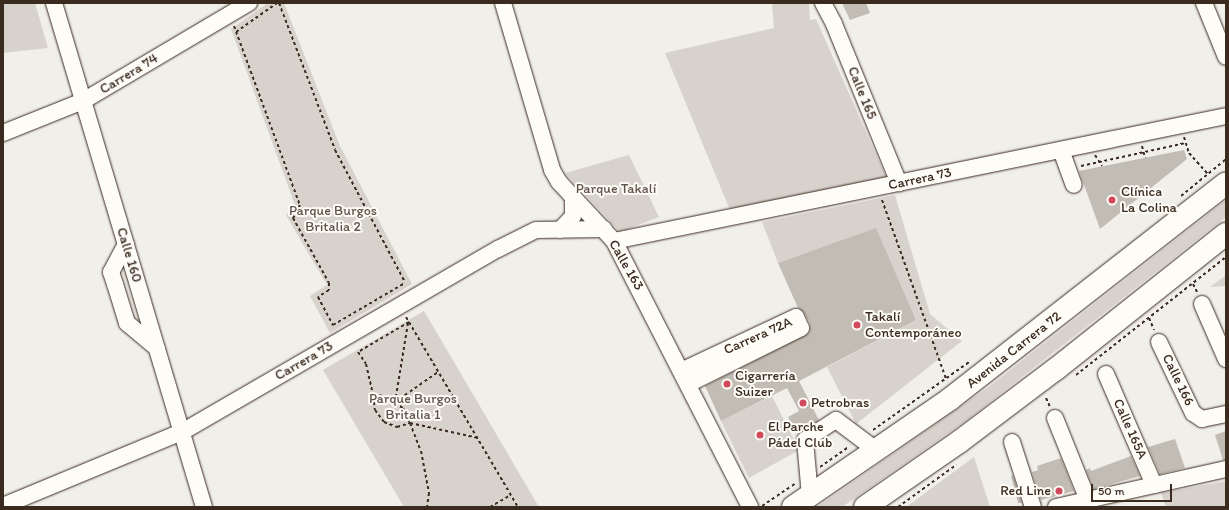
<!DOCTYPE html>
<meta charset="utf-8">
<style>
body{margin:0}
#map{position:relative;width:1229px;height:510px;overflow:hidden;background:#f1efea;font-family:Itim,sans-serif}
div>[style]{position:absolute}
.green>*{inset:0;background:#d7d2cc}
.building>*{inset:0;background:#c1bcb4}
.path>*{height:2px;margin-top:-1px;transform-origin:0;background:repeating-linear-gradient(90deg,#3b2a1e 0 3px,transparent 0 6px)}
.roads{filter:drop-shadow(0 0 1px #3b2a1e) drop-shadow(0 0 1px #3b2a1e)}
.minor>*{height:16px;margin:-8px;padding:0 8px;transform-origin:8px;border-radius:8px;background:#fdfcf7}
.highway>*{height:22px;margin:-11px;padding:0 11px;transform-origin:11px;border-radius:11px;background:#fdfcf7}
.dots>*{width:11px;height:11px;translate:-50% -50%;box-sizing:border-box;border:2px solid #fdfcf7;border-radius:50%}
span{translate:-50% -50%;white-space:nowrap;text-align:center;line-height:1.15;-webkit-text-stroke:4px #fdfcf7;paint-order:stroke}
.street-label{font-size:14px;color:#3b2a1e}
.park-label{font-size:14px;color:#62544a}
.poi-label{font-size:14px;color:#3b2a1e}
.left{translate:0 -50%;text-align:left}
.right{translate:-100% -50%;text-align:right}
.frame{position:absolute;inset:0;border:4px solid #3b2a1e;pointer-events:none}
.scale{position:absolute;left:1091px;top:484px;width:81px;height:18px;box-sizing:border-box;border:2px solid #3b2a1e;border-top:0;padding-left:5px;font-size:12px;line-height:14px;white-space:nowrap;color:#3b2a1e;-webkit-text-stroke:3px #fdfcf7;paint-order:stroke}
</style>
<div id="map">
<div class="green">
<i style="clip-path:polygon(3px 3px,35px 3px,48px 48px,3px 53px)"></i>
<i style="clip-path:polygon(268px 3px,284px 3px,340px 146px,412px 284px,330px 333px,310px 296px,327px 285px,286px 215px,296px 208px,231px 29px)"></i>
<i style="clip-path:polygon(772px 3px,809px 3px,810px 20px,816px 19px,887px 179px,730px 210px,665px 53px,774px 28px)"></i>
<i style="clip-path:polygon(629px 155px,659px 217px,620px 232px,565px 173px)"></i>
<i style="clip-path:polygon(895px 195px,930px 314px,962px 341px,856px 424px,827px 367px,916px 320px,876px 229px,778px 263px,762px 222px)"></i>
<i style="clip-path:polygon(1226px 200px,1226px 217px,966px 421px,842px 507px,817px 507px,990px 386px)"></i>
<i style="clip-path:polygon(1226px 275px,1226px 286px,1210px 287px)"></i>
<i style="clip-path:polygon(424px 311px,539px 507px,404px 507px,323px 370px)"></i>
<i style="clip-path:polygon(772px 396px,799px 450px,749px 478px,721px 421px)"></i>
<i style="clip-path:polygon(974px 457px,990px 507px,906px 507px)"></i>
<i style="clip-path:polygon(1226px 481px,1226px 507px,1166px 507px,1161px 493px)"></i>
</div>
<div class="building">
<i style="clip-path:polygon(842px 3px,866px 3px,870px 13px,850px 20px)"></i>
<i style="clip-path:polygon(1184px 150px,1187px 159px,1100px 229px,1079px 171px)"></i>
<i style="clip-path:polygon(876px 228px,916px 320px,799px 381px,819px 420px,807px 428px,805px 424px,794px 429px,788px 417px,799px 411px,787px 388px,721px 421px,705px 386px,809px 333px,810px 324px,804px 313px,798px 308px,778px 263px)"></i>
<i style="clip-path:polygon(1226px 431px,1226px 460px,1223px 460px,1215px 435px)"></i>
<i style="clip-path:polygon(1175px 439px,1185px 468px,1160px 474px,1148px 447px)"></i>
<i style="clip-path:polygon(1131px 456px,1140px 476px,1094px 489px,1086px 470px,1090px 468px,1091px 471px)"></i>
<i style="clip-path:polygon(1061px 458px,1074px 491px,1041px 500px,1032px 472px,1038px 470px,1037px 466px)"></i>
<i style="clip-path:polygon(1013px 475px,1022px 503px,1018px 503px,1011px 476px)"></i>
</div>
<div class="path">
<i style="left:279px;top:3px;width:157px;rotate:69.1deg"></i>
<i style="left:335px;top:150px;width:149px;rotate:62.1deg"></i>
<i style="left:234px;top:26px;width:191px;rotate:69.8deg"></i>
<i style="left:300px;top:205px;width:15px;rotate:118deg"></i>
<i style="left:293px;top:218px;width:74px;rotate:61deg"></i>
<i style="left:329px;top:283px;width:7px;rotate:90deg"></i>
<i style="left:329px;top:290px;width:13px;rotate:148deg"></i>
<i style="left:318px;top:297px;width:32px;rotate:62deg"></i>
<i style="left:333px;top:325px;width:83px;rotate:-30.3deg"></i>
<i style="left:236px;top:32px;width:50px;rotate:-35.3deg"></i>
<i style="left:1184px;top:137px;width:17px;rotate:73deg"></i>
<i style="left:1189px;top:153px;width:28px;rotate:48deg"></i>
<i style="left:1142px;top:146px;width:12px;rotate:76deg"></i>
<i style="left:1095px;top:155px;width:13px;rotate:58deg"></i>
<i style="left:1081px;top:166px;width:107px;rotate:-12.4deg"></i>
<i style="left:1181px;top:196px;width:58px;rotate:-39.4deg"></i>
<i style="left:882px;top:200px;width:190px;rotate:70.3deg"></i>
<i style="left:1193px;top:284px;width:9px;rotate:63deg"></i>
<i style="left:406px;top:317px;width:221px;rotate:59.5deg"></i>
<i style="left:1149px;top:318px;width:13px;rotate:67deg"></i>
<i style="left:409px;top:322px;width:59px;rotate:149.5deg"></i>
<i style="left:358px;top:352px;width:14px;rotate:56deg"></i>
<i style="left:366px;top:364px;width:32px;rotate:77deg"></i>
<i style="left:373px;top:395px;width:12px;rotate:5deg"></i>
<i style="left:385px;top:396px;width:22px;rotate:34deg"></i>
<i style="left:403px;top:408px;width:17px;rotate:65deg"></i>
<i style="left:410px;top:423px;width:30px;rotate:69deg"></i>
<i style="left:421px;top:451px;width:43px;rotate:79.2deg"></i>
<i style="left:429px;top:493px;width:14px;rotate:98deg"></i>
<i style="left:408px;top:323px;width:80px;rotate:99.3deg"></i>
<i style="left:395px;top:402px;width:52px;rotate:-34.9deg"></i>
<i style="left:1076px;top:375px;width:191px;rotate:-38.2deg"></i>
<i style="left:373px;top:396px;width:14px;rotate:82deg"></i>
<i style="left:375px;top:410px;width:15px;rotate:53deg"></i>
<i style="left:384px;top:422px;width:14px;rotate:21deg"></i>
<i style="left:397px;top:427px;width:14px;rotate:-17deg"></i>
<i style="left:410px;top:423px;width:70px;rotate:12.4deg"></i>
<i style="left:1046px;top:398px;width:10px;rotate:66deg"></i>
<i style="left:873px;top:430px;width:118px;rotate:-35.3deg"></i>
<i style="left:820px;top:467px;width:35px;rotate:-35deg"></i>
<i style="left:762px;top:506px;width:41px;rotate:-34.1deg"></i>
<i style="left:490px;top:507px;width:24px;rotate:-30deg"></i>
<i style="left:898px;top:507px;width:72px;rotate:-35.9deg"></i>
</div>
<div class="roads">
<div class="minor">
<i style="left:54px;top:3px;width:526px;rotate:73.43deg"></i>
<i style="left:503px;top:3px;width:174px;rotate:73.6deg"></i>
<i style="left:552px;top:170px;width:14px;rotate:60deg"></i>
<i style="left:559px;top:182px;width:81px;rotate:47deg"></i>
<i style="left:614px;top:241px;width:299px;rotate:62.9deg"></i>
<i style="left:823px;top:3px;width:24px;rotate:62deg"></i>
<i style="left:834px;top:24px;width:172px;rotate:67.8deg"></i>
<i style="left:1204px;top:3px;width:58px;rotate:67.8deg"></i>
<i style="left:3px;top:133px;width:86px;rotate:-21.8deg"></i>
<i style="left:83px;top:101px;width:193px;rotate:-30.6deg"></i>
<i style="left:1061px;top:150px;width:37px;rotate:70deg"></i>
<i style="left:560px;top:230px;width:19px;rotate:-47deg"></i>
<i style="left:573px;top:216px;width:19px;rotate:-90deg"></i>
<i style="left:614px;top:241px;width:625px;rotate:-11.54deg"></i>
<i style="left:126px;top:244px;width:32px;rotate:118deg"></i>
<i style="left:111px;top:272px;width:13px;rotate:72deg"></i>
<i style="left:115px;top:284px;width:41px;rotate:72.9deg"></i>
<i style="left:127px;top:323px;width:39px;rotate:40deg"></i>
<i style="left:1202px;top:304px;width:60px;rotate:66.4deg"></i>
<i style="left:1159px;top:342px;width:79px;rotate:64.4deg"></i>
<i style="left:1193px;top:413px;width:11px;rotate:34deg"></i>
<i style="left:1202px;top:419px;width:25px;rotate:-12deg"></i>
<i style="left:681px;top:371px;width:127px;rotate:-25.2deg"></i>
<i style="left:796px;top:317px;width:12px;rotate:66deg"></i>
<i style="left:801px;top:328px;width:126px;rotate:153.6deg"></i>
<i style="left:1106px;top:374px;width:121px;rotate:66.6deg"></i>
<i style="left:1055px;top:418px;width:88px;rotate:68.1deg"></i>
<i style="left:1012px;top:442px;width:68px;rotate:72.1deg"></i>
<i style="left:810px;top:496px;width:56px;rotate:-95.1deg"></i>
<i style="left:805px;top:440px;width:37px;rotate:-33deg"></i>
<i style="left:836px;top:420px;width:50px;rotate:36.9deg"></i>
<i style="left:3px;top:506px;width:194px;rotate:-22.5deg"></i>
<i style="left:182px;top:432px;width:365px;rotate:-30.1deg"></i>
<i style="left:498px;top:249px;width:42px;rotate:-26.6deg"></i>
<i style="left:536px;top:230px;width:68px;rotate:-0.8deg"></i>
<i style="left:1056px;top:507px;width:174px;rotate:-12.6deg"></i>
</div>
<div class="highway">
<i style="left:793px;top:507px;width:191px;rotate:-34.5deg"></i>
<i style="left:950px;top:399px;width:350px;rotate:-38deg"></i>
<i style="left:865px;top:507px;width:114px;rotate:-34.7deg"></i>
<i style="left:959px;top:442px;width:121px;rotate:-37deg"></i>
<i style="left:1056px;top:369px;width:217px;rotate:-38.5deg"></i>
</div>
</div>
<div class="dots">
<i style="left:1112px;top:200px;background:#d1495b"></i>
<i style="left:857px;top:325px;background:#d1495b"></i>
<i style="left:727px;top:384px;background:#d1495b"></i>
<i style="left:803px;top:403px;background:#d1495b"></i>
<i style="left:760px;top:435px;background:#d1495b"></i>
<i style="left:1059px;top:491px;background:#d1495b"></i>
</div>
<div class="street-label">
<span style="left:129px;top:74px;rotate:-31deg">Carrera 74</span>
<span style="left:862px;top:93px;rotate:68deg">Calle 165</span>
<span style="left:920px;top:179px;rotate:-12deg">Carrera 73</span>
<span style="left:129px;top:255px;rotate:73deg">Calle 160</span>
<span style="left:626px;top:265px;rotate:60deg">Calle 163</span>
<span style="left:758px;top:336px;rotate:-24deg">Carrera 72A</span>
<span style="left:1014px;top:350px;rotate:-38deg">Avenida Carrera 72</span>
<span style="left:304px;top:361px;rotate:-30deg">Carrera 73</span>
<span style="left:1178px;top:380px;rotate:64deg">Calle 166</span>
<span style="left:1130px;top:429px;rotate:66deg">Calle 165A</span>
</div>
<div class="park-label">
<span style="left:616px;top:189px">Parque Takalí</span>
<span style="left:333px;top:219px">Parque Burgos<br>Britalia 2</span>
<span style="left:413px;top:407px">Parque Burgos<br>Britalia 1</span>
</div>
<div class="poi-label">
<span class="left" style="left:1121px;top:200px">Clínica<br>La Colina</span>
<span class="left" style="left:865px;top:325px">Takalí<br>Contemporáneo</span>
<span class="left" style="left:735px;top:384px">Cigarrería<br>Suizer</span>
<span class="left" style="left:811px;top:403px">Petrobras</span>
<span class="left" style="left:768px;top:435px">El Parche<br>Pádel Club</span>
<span class="right" style="left:1051px;top:491px">Red Line</span>
</div>
<div class="frame"></div>
<div class="scale">50 m</div>
</div>
